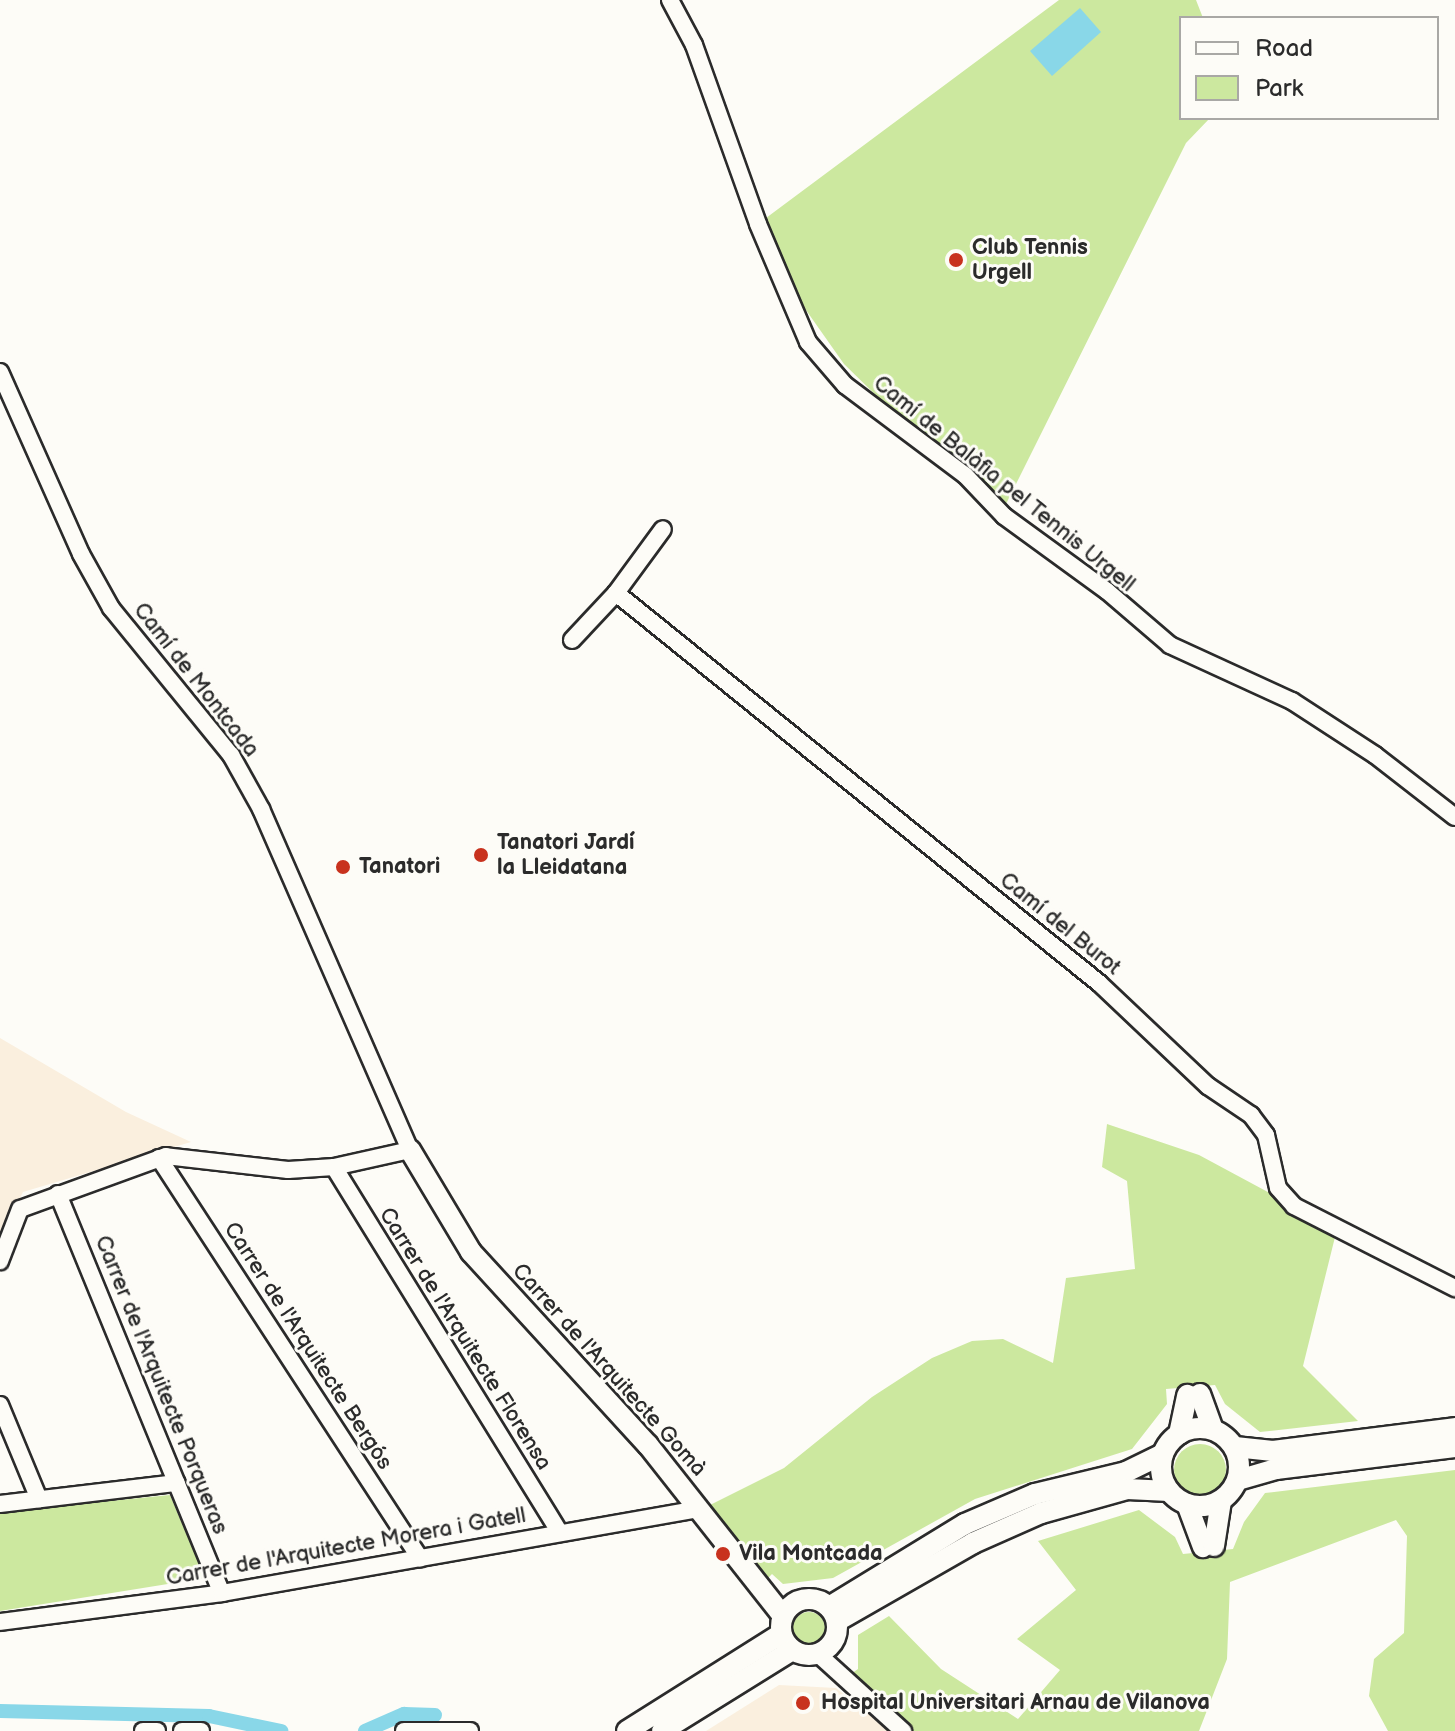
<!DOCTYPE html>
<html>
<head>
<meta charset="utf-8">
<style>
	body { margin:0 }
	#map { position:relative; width:1455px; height:1731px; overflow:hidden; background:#fdfcf7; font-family:"Balsamiq Sans",sans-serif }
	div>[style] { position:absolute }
	.built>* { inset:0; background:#faefde }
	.green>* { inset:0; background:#cce89f }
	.round { border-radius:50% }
	.water>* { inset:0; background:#89d7e8 }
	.canal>* { height:14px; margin:-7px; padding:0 7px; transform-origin:7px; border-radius:7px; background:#89d7e8 }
	.roads { filter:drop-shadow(2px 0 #2b2b2b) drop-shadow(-2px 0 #2b2b2b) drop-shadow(0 2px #2b2b2b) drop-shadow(0 -2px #2b2b2b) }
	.minor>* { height:16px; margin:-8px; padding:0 8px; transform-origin:8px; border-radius:8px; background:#fdfcf7 }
	.tertiary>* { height:20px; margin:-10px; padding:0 10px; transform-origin:10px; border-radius:10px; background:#fdfcf7 }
	.tertiary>.ring { margin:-10px; padding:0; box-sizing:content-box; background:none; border:20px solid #fdfcf7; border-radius:50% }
	.dots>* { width:22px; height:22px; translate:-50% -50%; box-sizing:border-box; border:4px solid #fdfcf7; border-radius:50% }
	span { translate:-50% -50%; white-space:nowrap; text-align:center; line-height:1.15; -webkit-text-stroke:6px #fdfcf7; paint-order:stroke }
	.poi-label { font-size:22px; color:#2b2b2b; font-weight:700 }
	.left { translate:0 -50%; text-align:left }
	.street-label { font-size:22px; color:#2b2b2b }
	.legend { position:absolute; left:1179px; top:16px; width:260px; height:104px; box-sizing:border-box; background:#fdfcf7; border:2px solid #a9a8a5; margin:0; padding:10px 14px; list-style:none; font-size:24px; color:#2b2b2b }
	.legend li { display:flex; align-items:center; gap:16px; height:40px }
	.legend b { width:40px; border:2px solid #a9a8a5 }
</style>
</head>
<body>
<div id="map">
	<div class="built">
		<div style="clip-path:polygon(0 1038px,126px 1112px,191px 1142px,23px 1192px,0 1238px)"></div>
		<div style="clip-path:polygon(779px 1685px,836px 1688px,890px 1731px,706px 1731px)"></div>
	</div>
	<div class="green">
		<div style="clip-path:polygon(1059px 0,1196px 0,1203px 18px,1181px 18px,1181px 118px,1210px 118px,1186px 143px,1006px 504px,891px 410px,844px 364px,801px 303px,766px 218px)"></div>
		<div style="clip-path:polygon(1107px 1124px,1199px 1155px,1337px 1229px,1303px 1366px,1358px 1421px,1260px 1432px,1225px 1404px,1215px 1385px,1166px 1389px,1167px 1404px,1132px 1449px,975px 1499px,833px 1578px,783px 1584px,772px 1574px,765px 1581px,706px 1507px,784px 1468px,872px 1397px,932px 1358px,972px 1341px,1003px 1339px,1053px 1363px,1066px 1278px,1135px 1269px,1127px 1181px,1102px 1167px)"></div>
		<div class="round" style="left:1174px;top:1444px;width:52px;height:52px"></div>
		<div style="clip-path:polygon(1455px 1470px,1455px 1731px,1388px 1731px,1369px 1696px,1374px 1659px,1404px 1633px,1407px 1536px,1396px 1520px,1230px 1582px,1227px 1659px,1199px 1731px,912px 1731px,848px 1676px,858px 1669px,858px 1635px,889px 1616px,941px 1669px,1018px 1719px,1060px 1670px,1017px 1639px,1076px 1590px,1038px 1541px,1139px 1510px,1175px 1537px,1183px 1554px,1233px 1549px,1244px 1522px,1265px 1493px)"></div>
		<div style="clip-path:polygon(170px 1495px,205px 1578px,0 1611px,0 1512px)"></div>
		<div class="round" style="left:793px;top:1612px;width:32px;height:32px"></div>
	</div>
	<div class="water">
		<div style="clip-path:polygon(1080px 8px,1101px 32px,1052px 76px,1030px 51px)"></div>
	</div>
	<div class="canal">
		<div style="left:0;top:1711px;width:209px;rotate:1.4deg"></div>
		<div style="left:209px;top:1716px;width:74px;rotate:11.8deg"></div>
		<div style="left:365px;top:1731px;width:43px;rotate:-23.6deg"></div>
		<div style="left:404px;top:1714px;width:31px;rotate:2deg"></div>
	</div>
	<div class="roads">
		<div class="minor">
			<div style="left:670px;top:0;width:51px;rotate:61.9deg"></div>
			<div style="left:694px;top:45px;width:190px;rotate:70.3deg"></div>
			<div style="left:758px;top:224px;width:128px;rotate:67deg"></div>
			<div style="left:808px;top:342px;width:57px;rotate:49.3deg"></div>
			<div style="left:845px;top:385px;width:150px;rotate:36.9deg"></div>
			<div style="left:965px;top:475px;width:57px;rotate:46.4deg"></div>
			<div style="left:1004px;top:516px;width:127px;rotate:36.1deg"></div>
			<div style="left:1107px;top:591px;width:83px;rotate:40.6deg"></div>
			<div style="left:1170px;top:645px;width:134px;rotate:24.7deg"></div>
			<div style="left:1292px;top:701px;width:99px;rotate:33deg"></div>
			<div style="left:1375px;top:755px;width:101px;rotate:37.8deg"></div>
			<div style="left:0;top:372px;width:199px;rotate:66deg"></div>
			<div style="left:81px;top:554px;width:62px;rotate:60.9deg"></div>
			<div style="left:111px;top:608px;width:190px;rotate:50.8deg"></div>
			<div style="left:231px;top:755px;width:62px;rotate:60.9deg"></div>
			<div style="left:261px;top:809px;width:372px;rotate:66.4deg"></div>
			<div style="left:410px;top:1150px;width:78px;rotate:167.4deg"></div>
			<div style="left:334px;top:1167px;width:46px;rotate:176.3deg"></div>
			<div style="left:288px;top:1170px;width:123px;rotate:-173.5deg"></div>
			<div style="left:166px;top:1156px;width:155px;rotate:160deg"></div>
			<div style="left:20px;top:1209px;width:56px;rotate:111deg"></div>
			<div style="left:616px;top:593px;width:621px;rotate:38.92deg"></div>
			<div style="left:1099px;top:983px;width:150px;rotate:43.4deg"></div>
			<div style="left:1208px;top:1086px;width:52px;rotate:34deg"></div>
			<div style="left:1251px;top:1115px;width:25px;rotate:53deg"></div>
			<div style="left:1266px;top:1135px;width:54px;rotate:77.2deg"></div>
			<div style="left:1278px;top:1188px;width:24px;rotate:48deg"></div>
			<div style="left:1294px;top:1206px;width:181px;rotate:27deg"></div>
			<div style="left:572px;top:640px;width:64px;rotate:-46.9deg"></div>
			<div style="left:616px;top:593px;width:79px;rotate:-53.7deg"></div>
			<div style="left:159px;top:1158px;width:478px;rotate:56.9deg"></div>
			<div style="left:334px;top:1167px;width:430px;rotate:58.3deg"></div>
			<div style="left:58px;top:1194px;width:431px;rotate:67.7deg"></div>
			<div style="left:0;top:1405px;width:102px;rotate:67.5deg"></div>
			<div style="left:0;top:1504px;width:178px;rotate:-6.8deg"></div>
			<div style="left:0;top:1622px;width:224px;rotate:-7.4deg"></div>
			<div style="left:222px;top:1593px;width:484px;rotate:-10deg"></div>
			<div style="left:818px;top:1654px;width:115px;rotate:42.2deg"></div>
			<div style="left:143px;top:1731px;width:14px"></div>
			<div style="left:182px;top:1731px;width:19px"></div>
			<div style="left:404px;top:1731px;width:66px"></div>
		</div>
		<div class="tertiary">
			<div style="left:410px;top:1150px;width:119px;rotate:59.1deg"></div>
			<div style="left:471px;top:1252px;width:262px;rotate:47.5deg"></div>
			<div style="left:648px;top:1445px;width:218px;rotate:51.7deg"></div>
			<div style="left:1200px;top:1394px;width:38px;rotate:70deg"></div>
			<div class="ring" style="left:1161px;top:1428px;width:58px;height:58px"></div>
			<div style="left:1179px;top:1434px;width:40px;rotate:-78deg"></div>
			<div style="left:1235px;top:1447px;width:38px;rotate:6deg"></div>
			<div style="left:1273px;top:1451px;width:183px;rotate:-7.2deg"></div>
			<div style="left:1238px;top:1480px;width:40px;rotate:-16deg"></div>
			<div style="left:1276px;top:1469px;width:180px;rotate:-7deg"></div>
			<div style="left:1187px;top:1504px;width:46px;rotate:69.6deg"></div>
			<div style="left:1214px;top:1546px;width:46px;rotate:-81.2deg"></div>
			<div class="ring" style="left:781px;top:1599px;width:36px;height:36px"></div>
			<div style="left:829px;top:1607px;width:159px;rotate:-31.4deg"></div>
			<div style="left:965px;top:1524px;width:76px;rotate:-23.2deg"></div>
			<div style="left:1035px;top:1494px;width:94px;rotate:-13.6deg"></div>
			<div style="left:1126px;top:1472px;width:41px;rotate:-25.9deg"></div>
			<div style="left:837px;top:1621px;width:157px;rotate:-29.8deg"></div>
			<div style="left:973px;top:1543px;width:74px;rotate:-23.8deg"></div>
			<div style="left:1041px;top:1513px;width:89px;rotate:-15.6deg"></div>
			<div style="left:1127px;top:1489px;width:42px;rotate:2.7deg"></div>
			<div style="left:627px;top:1731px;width:182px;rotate:-32.2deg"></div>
			<div style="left:662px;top:1731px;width:153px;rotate:-31.9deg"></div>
		</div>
	</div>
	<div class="dots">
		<div style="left:956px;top:260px;background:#c8321e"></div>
		<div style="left:481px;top:855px;background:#c8321e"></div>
		<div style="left:343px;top:867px;background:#c8321e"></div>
		<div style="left:723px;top:1554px;background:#c8321e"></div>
		<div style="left:803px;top:1703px;background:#c8321e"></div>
	</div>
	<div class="poi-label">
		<span class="left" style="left:972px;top:260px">Club Tennis<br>Urgell</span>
		<span class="left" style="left:497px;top:855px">Tanatori Jardí<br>la Lleidatana</span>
		<span class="left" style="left:359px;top:867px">Tanatori</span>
		<span class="left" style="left:739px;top:1554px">Vila Montcada</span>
		<span class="left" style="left:821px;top:1703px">Hospital Universitari Arnau de Vilanova</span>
	</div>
	<div class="street-label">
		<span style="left:1004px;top:484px;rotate:39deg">Camí de Balàfia pel Tennis Urgell</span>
		<span style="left:196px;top:680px;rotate:52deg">Camí de Montcada</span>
		<span style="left:1060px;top:924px;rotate:39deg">Camí del Burot</span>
		<span style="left:465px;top:1339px;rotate:58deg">Carrer de l'Arquitecte Florensa</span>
		<span style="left:308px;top:1346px;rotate:57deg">Carrer de l'Arquitecte Bergós</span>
		<span style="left:609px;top:1370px;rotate:48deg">Carrer de l'Arquitecte Gomà</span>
		<span style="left:161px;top:1385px;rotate:68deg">Carrer de l'Arquitecte Porqueras</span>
		<span style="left:346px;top:1547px;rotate:-10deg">Carrer de l'Arquitecte Morera i Gatell</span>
	</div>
	<ul class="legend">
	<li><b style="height:10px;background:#fdfcf7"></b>Road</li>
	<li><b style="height:22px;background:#cce89f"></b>Park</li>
	</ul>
</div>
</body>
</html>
